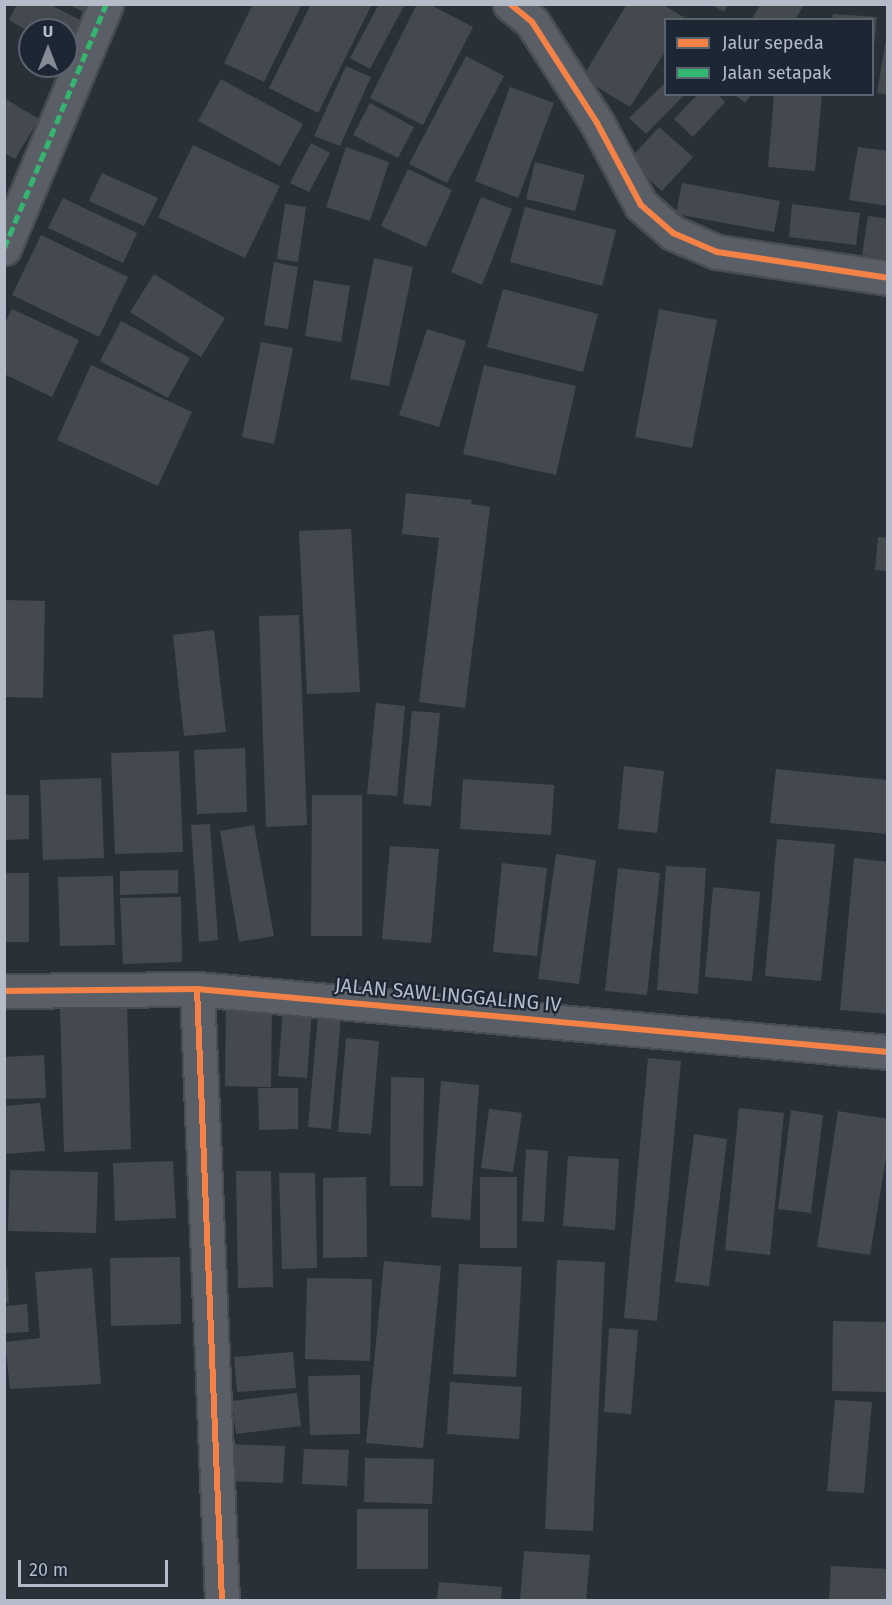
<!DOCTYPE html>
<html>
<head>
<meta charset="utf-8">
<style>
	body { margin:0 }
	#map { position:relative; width:892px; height:1605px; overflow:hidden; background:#2a3038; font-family:"Fira Sans",sans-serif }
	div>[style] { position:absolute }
	.building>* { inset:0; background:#444950 }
	.roads { filter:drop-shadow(2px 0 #484c53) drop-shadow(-2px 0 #484c53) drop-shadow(0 2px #484c53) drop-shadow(0 -2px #484c53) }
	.minor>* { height:33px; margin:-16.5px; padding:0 16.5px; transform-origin:16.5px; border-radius:16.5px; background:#5a5e66 }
	.quiet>* { height:4.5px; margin-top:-2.25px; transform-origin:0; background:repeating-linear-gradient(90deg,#33b770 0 9px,transparent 0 13.5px) }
	.cycleway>* { height:6px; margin:-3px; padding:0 3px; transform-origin:3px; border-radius:3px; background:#f48246 }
	span { translate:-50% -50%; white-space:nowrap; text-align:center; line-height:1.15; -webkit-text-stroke:4.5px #1d2633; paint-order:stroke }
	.street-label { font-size:20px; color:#b4bcc9 }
	.frame { position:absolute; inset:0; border:6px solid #b4bcc9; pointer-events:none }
	.legend { position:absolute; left:664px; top:18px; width:210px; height:78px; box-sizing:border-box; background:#1d2633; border:2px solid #59626f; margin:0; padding:8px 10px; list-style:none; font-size:18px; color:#b4bcc9 }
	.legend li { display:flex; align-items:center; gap:12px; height:30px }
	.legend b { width:30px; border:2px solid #59626f }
	.north { position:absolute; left:18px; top:18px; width:60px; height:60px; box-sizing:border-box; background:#1d2633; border:2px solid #59626f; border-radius:50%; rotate:0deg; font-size:16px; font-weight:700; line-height:24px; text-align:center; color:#b4bcc9 }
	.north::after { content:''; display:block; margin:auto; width:21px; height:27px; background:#848b96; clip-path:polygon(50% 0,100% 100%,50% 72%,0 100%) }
	.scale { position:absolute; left:18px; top:1560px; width:150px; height:27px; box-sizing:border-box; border:3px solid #b4bcc9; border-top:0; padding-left:8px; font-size:18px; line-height:21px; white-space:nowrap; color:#b4bcc9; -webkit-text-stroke:4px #1d2633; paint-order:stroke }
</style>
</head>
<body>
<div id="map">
	<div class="building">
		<div style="clip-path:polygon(17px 4px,49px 4px,82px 21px,66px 52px,66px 30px,30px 32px,9px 20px)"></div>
		<div style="clip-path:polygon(67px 4px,93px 4px,88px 14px)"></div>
		<div style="clip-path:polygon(253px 4px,302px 4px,264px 82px,224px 63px)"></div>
		<div style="clip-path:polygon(311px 4px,372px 4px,318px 113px,269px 88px)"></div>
		<div style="clip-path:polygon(379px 4px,405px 4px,370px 69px,350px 58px)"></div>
		<div style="clip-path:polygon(417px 4px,429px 4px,473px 27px,423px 125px,370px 98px)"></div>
		<div style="clip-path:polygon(627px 4px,662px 4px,685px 18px,666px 20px,666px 50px,630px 107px,582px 78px)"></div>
		<div style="clip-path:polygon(711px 4px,728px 4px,724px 12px)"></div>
		<div style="clip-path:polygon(761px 4px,804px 4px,795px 20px,751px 20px)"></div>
		<div style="clip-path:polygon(833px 14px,877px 17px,874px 48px,872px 20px,832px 20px)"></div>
		<div style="clip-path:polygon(888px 27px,888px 95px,877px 93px)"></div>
		<div style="clip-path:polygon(466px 56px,504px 76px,447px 183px,409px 164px)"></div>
		<div style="clip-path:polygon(346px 66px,371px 77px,340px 146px,314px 136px)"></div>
		<div style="clip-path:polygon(221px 79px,303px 124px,280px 166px,198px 121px)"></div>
		<div style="clip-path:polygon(666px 82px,666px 94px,685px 94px,646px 134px,629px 118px)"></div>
		<div style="clip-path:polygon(510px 87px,554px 103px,518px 198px,475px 181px)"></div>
		<div style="clip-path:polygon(698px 94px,717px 94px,725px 102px,693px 137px,674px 119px)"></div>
		<div style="clip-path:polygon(734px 94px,752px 94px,745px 103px)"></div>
		<div style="clip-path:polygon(774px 94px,822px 94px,815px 171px,768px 167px)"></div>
		<div style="clip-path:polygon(4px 98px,39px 119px,15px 159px,4px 153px)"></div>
		<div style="clip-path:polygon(370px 103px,414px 127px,398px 158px,353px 135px)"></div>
		<div style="clip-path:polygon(659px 127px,693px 157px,662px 191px,628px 161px)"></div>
		<div style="clip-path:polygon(311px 143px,330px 153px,309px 192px,290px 183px)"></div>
		<div style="clip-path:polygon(193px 145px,280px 186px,245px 258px,158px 217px)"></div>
		<div style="clip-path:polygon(346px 147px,389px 162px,370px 221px,326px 207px)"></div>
		<div style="clip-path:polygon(858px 147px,888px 151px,888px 206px,849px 200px)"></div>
		<div style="clip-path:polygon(535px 162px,585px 175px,575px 211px,526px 199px)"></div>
		<div style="clip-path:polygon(408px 169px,452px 190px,426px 247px,381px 226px)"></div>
		<div style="clip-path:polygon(102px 173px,158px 198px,144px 226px,89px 201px)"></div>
		<div style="clip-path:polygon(682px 183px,780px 201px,774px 232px,676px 214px)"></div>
		<div style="clip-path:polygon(481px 197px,512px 209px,482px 285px,451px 272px)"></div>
		<div style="clip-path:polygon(63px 198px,137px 233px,123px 263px,48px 228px)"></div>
		<div style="clip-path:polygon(285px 204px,306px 207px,298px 262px,277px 259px)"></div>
		<div style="clip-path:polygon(792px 204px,860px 213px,856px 245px,789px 237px)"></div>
		<div style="clip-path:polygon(525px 207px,616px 230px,602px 286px,510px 262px)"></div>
		<div style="clip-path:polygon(868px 216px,888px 219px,888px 259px,862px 255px)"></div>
		<div style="clip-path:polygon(41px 235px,128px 277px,99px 337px,12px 295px)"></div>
		<div style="clip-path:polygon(374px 258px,413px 267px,389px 386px,350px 379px)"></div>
		<div style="clip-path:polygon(274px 262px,298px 267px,288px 329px,264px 325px)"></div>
		<div style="clip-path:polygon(154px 274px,225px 318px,201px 357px,130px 312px)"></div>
		<div style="clip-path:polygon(314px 280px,350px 286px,341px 342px,305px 336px)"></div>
		<div style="clip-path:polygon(503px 289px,598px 314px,583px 372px,487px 347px)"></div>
		<div style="clip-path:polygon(12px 309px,79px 340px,52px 397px,4px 374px,4px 325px)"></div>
		<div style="clip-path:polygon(659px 309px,717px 320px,692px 448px,635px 437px)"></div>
		<div style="clip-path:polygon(121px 321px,190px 358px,168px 398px,100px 361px)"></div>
		<div style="clip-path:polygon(427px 329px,466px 341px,439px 427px,399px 415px)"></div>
		<div style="clip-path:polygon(261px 342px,293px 348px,274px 444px,242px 437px)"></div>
		<div style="clip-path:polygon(91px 365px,192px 412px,158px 486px,57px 440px)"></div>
		<div style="clip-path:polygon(484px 365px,576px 386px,556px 475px,463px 454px)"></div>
		<div style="clip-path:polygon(406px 493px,472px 500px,471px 504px,490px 507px,465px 708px,419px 702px,439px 538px,402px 534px)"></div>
		<div style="clip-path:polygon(351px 529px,360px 692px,307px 694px,299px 531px)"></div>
		<div style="clip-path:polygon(878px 537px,888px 538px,888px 571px,875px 570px)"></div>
		<div style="clip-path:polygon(4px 600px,45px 601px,43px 698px,4px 697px)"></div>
		<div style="clip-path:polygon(299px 615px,307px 825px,266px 827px,259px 616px)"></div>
		<div style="clip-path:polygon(214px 630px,226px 732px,184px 736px,173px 635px)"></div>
		<div style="clip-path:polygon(376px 703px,405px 706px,397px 796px,367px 794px)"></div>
		<div style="clip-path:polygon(412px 711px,440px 713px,431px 806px,403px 804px)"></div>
		<div style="clip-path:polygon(245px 748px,247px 812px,197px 814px,194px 750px)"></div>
		<div style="clip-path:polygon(179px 751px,183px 852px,115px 854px,111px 753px)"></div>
		<div style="clip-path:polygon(624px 766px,664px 771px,657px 833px,618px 829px)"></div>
		<div style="clip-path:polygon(776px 769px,888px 780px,888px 834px,770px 823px)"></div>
		<div style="clip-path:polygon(101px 778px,104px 858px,43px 860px,40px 780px)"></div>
		<div style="clip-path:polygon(463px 779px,554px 785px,551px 835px,460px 829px)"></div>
		<div style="clip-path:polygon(4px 795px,29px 795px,29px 839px,4px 840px)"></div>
		<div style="clip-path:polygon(312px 795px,362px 795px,362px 936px,311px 936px)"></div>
		<div style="clip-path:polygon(210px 824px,218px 940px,199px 942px,191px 825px)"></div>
		<div style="clip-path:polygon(254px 825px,274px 936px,239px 942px,220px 831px)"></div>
		<div style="clip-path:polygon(777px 839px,835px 844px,821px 981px,765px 976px)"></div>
		<div style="clip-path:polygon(390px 846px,439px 849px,431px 943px,382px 939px)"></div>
		<div style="clip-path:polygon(556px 854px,596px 860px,579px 984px,538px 979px)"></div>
		<div style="clip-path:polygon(854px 858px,888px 862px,887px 1014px,840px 1010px)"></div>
		<div style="clip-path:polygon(502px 863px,547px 868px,537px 956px,493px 952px)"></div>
		<div style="clip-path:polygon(666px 866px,706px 868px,698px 994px,657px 990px)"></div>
		<div style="clip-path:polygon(618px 868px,660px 873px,647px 995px,605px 991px)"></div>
		<div style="clip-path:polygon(178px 870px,178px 893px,120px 895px,120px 871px)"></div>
		<div style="clip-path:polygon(4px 873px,29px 873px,29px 942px,4px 942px)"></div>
		<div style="clip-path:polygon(113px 876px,115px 945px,60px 946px,58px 877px)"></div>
		<div style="clip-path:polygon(713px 887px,760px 892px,752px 981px,705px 977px)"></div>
		<div style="clip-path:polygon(181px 897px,182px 962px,123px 964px,120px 898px)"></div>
		<div style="clip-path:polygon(226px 1005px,272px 1006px,271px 1087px,225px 1086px)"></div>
		<div style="clip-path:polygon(127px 1007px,131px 1149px,64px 1152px,60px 1009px)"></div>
		<div style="clip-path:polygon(283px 1008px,312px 1010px,307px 1078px,278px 1076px)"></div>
		<div style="clip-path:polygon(318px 1016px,341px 1018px,331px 1129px,308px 1127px)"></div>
		<div style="clip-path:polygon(346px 1038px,379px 1041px,371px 1134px,338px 1132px)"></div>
		<div style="clip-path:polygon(44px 1055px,46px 1098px,4px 1099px,4px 1057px)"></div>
		<div style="clip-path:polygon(648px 1058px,681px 1061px,657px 1321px,624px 1318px)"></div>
		<div style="clip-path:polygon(391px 1077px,424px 1078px,423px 1186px,390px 1186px)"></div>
		<div style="clip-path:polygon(441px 1081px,479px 1085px,470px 1220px,431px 1217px)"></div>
		<div style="clip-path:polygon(258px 1088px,298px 1088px,298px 1129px,259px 1130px)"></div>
		<div style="clip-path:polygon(40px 1103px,45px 1151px,4px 1154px,4px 1106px)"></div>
		<div style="clip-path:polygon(739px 1108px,784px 1113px,770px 1255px,725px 1250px)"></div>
		<div style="clip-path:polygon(489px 1109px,522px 1113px,513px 1172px,481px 1168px)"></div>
		<div style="clip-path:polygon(791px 1110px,823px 1115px,811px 1213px,778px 1209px)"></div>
		<div style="clip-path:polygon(838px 1111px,888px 1119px,888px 1146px,870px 1255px,817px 1247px)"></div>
		<div style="clip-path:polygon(694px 1134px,727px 1139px,709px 1286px,675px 1282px)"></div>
		<div style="clip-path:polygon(526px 1149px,548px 1151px,544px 1222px,522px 1221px)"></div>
		<div style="clip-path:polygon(568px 1156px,619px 1159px,615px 1230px,563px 1226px)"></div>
		<div style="clip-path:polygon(173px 1161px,176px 1218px,115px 1221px,113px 1163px)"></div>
		<div style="clip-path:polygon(10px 1170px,98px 1172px,96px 1233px,8px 1231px)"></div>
		<div style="clip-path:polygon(236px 1171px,271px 1171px,273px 1287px,238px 1288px)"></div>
		<div style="clip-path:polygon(279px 1173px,315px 1173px,317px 1268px,282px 1269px)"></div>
		<div style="clip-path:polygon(366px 1177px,367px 1257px,323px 1258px,323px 1178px)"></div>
		<div style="clip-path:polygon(480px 1177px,517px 1177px,517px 1248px,480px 1248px)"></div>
		<div style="clip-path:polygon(180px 1257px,181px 1324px,111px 1326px,110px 1258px)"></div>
		<div style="clip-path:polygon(557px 1260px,605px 1262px,593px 1531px,545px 1529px)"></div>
		<div style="clip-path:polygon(384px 1261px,441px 1266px,423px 1448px,366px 1443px)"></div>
		<div style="clip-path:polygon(459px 1264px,522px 1267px,516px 1377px,453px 1374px)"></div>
		<div style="clip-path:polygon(4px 1268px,7px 1268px,9px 1303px,4px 1303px)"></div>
		<div style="clip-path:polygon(92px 1268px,101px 1384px,10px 1389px,5px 1342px,40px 1338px,35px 1272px)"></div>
		<div style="clip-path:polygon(307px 1278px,372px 1279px,370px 1361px,305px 1359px)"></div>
		<div style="clip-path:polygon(27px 1304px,29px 1332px,4px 1333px,4px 1306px)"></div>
		<div style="clip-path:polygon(833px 1321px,888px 1322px,888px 1392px,832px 1391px)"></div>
		<div style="clip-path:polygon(609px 1328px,638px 1330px,631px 1414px,604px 1412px)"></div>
		<div style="clip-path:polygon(293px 1352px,296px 1388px,237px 1392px,234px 1357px)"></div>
		<div style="clip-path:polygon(360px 1375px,360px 1434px,310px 1435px,308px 1376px)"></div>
		<div style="clip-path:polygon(450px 1382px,522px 1387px,519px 1439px,447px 1434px)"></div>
		<div style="clip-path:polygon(297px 1393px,301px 1426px,236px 1434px,232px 1401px)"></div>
		<div style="clip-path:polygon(835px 1400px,872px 1402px,864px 1493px,827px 1491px)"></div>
		<div style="clip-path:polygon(224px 1444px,285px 1446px,283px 1483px,222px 1481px)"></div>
		<div style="clip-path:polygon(304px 1449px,349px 1450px,347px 1486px,302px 1484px)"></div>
		<div style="clip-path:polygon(365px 1458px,434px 1459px,432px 1504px,364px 1502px)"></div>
		<div style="clip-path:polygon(357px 1509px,428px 1509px,428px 1569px,357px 1569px)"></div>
		<div style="clip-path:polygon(524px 1551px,590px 1555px,586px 1600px,520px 1600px)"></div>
		<div style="clip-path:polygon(831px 1566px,888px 1569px,888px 1600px,829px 1600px)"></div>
		<div style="clip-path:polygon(439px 1582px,502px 1587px,501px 1600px,437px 1600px)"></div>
	</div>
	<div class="roads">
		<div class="minor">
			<div style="left:510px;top:4px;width:28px;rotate:39deg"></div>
			<div style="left:532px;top:22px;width:120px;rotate:57.2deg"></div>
			<div style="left:597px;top:123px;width:93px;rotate:61.8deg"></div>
			<div style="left:641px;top:205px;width:43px;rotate:41.2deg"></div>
			<div style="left:673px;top:233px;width:48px;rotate:23.4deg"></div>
			<div style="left:717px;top:252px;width:173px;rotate:8.6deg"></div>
			<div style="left:4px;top:248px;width:264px;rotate:-67.3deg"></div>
			<div style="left:197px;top:989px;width:612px;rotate:87.66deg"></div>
			<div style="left:4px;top:991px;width:193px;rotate:-0.6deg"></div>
			<div style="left:197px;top:989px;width:694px;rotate:5.21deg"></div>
		</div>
	</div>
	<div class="quiet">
		<div style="left:4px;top:248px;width:264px;rotate:-67.3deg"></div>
	</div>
	<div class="cycleway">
		<div style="left:510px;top:4px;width:28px;rotate:39deg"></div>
		<div style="left:532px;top:22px;width:120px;rotate:57.2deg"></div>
		<div style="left:597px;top:123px;width:93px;rotate:61.8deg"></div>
		<div style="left:641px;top:205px;width:43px;rotate:41.2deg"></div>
		<div style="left:673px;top:233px;width:48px;rotate:23.4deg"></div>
		<div style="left:717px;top:252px;width:173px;rotate:8.6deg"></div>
		<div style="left:197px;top:989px;width:612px;rotate:87.66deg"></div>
		<div style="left:4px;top:991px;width:193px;rotate:-0.6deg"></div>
		<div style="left:197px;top:989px;width:694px;rotate:5.21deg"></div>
	</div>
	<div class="street-label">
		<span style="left:448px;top:995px;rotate:5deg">JALAN SAWLINGGALING IV</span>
	</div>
	<div class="frame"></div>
	<ul class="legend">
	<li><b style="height:8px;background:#f48246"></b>Jalur sepeda</li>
	<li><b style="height:8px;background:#33b770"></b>Jalan setapak</li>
	</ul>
	<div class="north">U</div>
	<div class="scale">20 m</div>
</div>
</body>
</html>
